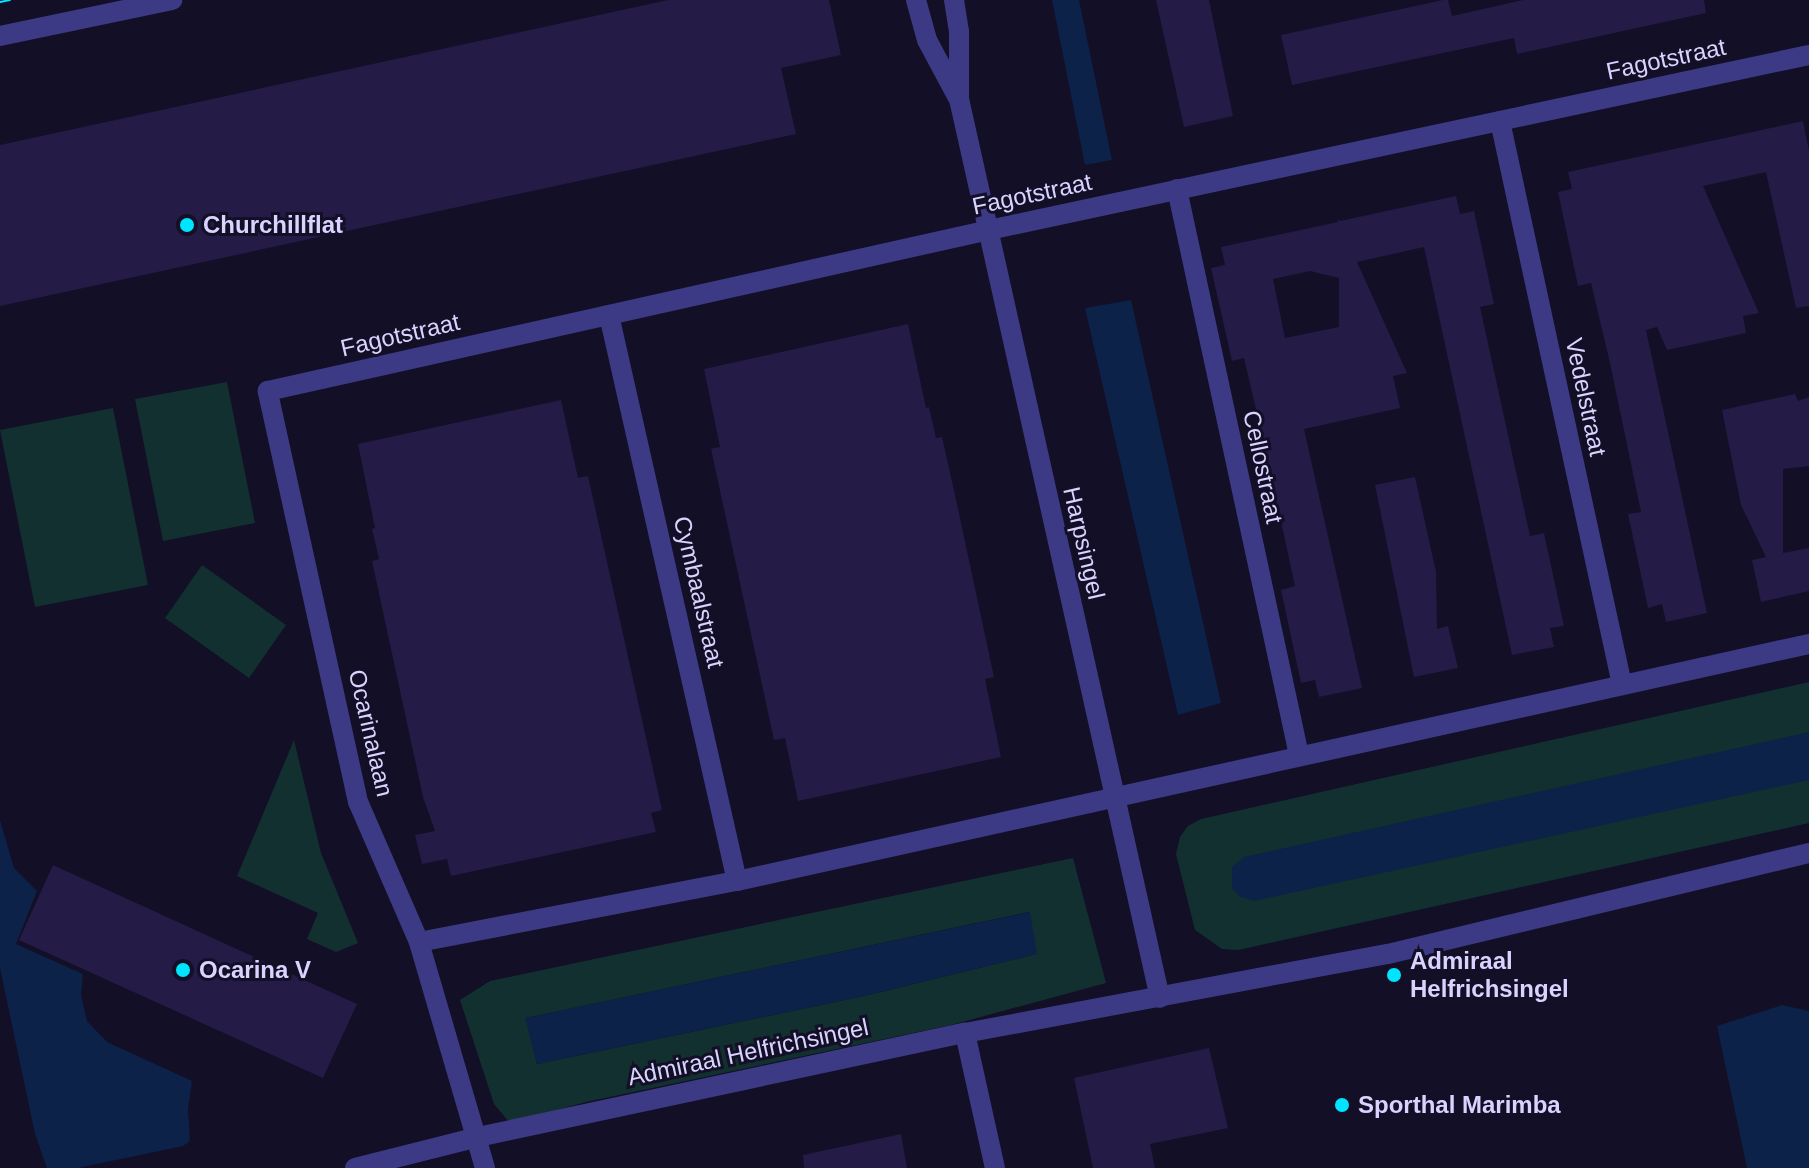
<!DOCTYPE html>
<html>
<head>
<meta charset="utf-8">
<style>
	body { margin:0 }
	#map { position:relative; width:1809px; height:1168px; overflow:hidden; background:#130f26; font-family:Helvetica,sans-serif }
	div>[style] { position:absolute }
	.green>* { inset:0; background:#12302f }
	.water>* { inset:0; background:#0c2248 }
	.building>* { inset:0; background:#241b47 }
	.street>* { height:20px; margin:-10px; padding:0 10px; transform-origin:10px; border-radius:10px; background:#3d3a85 }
	.tram>* { height:2px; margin:-1px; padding:0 1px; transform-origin:1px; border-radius:1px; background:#00e5ff }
	.dots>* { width:22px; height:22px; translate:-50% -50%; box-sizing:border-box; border:4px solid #130f26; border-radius:50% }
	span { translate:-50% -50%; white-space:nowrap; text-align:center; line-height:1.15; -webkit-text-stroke:6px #130f26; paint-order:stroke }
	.street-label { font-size:24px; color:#d9d4ff }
	.poi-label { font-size:24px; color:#d9d4ff; font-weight:700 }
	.left { translate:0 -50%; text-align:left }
</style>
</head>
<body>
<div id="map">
	<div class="green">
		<div style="clip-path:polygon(227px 382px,255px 523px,163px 541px,135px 399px)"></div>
		<div style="clip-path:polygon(113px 408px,148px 585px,35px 607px,0 430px)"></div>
		<div style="clip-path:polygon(202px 565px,286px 625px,249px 678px,165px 618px)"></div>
		<div style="clip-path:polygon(1809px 682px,1809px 823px,1238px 950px,1222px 949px,1195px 930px,1176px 854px,1180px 837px,1188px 826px,1201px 819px)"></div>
		<div style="clip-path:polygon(294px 740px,321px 853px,358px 943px,336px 952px,307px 939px,318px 913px,237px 876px)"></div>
		<div style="clip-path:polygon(evenodd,1073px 858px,1106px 983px,951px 1025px,586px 1102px,510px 1123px,494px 1104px,460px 1000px,490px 981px,1073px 858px,1029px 912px,1036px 954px,864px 996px,537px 1064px,526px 1018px,1029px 912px)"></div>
	</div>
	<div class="water">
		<div style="clip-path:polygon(1052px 0,1079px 0,1112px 160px,1085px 165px)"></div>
		<div style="clip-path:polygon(1131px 300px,1221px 703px,1178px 715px,1085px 308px)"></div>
		<div style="clip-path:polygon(1809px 732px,1809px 780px,1254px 901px,1241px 897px,1232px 889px,1232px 867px,1244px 857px)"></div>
		<div style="clip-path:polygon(0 820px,14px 868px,37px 891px,16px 944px,83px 974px,81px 995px,87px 1021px,107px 1042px,192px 1081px,188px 1109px,190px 1141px,183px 1146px,78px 1168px,47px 1168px,35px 1134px,0 968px)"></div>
		<div style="clip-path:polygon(1030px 912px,1037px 954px,864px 996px,537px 1064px,525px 1018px)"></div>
		<div style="clip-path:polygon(1782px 1005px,1809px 1011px,1809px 1168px,1747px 1168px,1717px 1026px)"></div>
	</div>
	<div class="building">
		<div style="clip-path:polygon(668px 0,829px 0,841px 55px,781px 68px,796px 134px,0 306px,0 145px)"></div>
		<div style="clip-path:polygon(1156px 0,1209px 0,1233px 116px,1184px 127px)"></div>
		<div style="clip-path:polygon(1443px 0,1448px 0,1452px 16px,1523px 0,1704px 0,1706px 13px,1517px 54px,1514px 38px,1292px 85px,1281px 35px)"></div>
		<div style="clip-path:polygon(1803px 121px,1809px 151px,1809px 306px,1796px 308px,1766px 172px,1703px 186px,1759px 313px,1743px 316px,1746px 333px,1667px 350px,1657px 327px,1646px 330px,1707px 613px,1666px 622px,1662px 604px,1648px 608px,1628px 514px,1641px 512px,1610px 363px,1591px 283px,1578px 286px,1558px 192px,1572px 189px,1568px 172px)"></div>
		<div style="clip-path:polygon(evenodd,1456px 196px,1460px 214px,1474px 211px,1494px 304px,1480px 307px,1505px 421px,1530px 536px,1544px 533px,1564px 626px,1550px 628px,1554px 647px,1512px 655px,1424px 247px,1357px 262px,1407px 373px,1393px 376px,1400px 408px,1304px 429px,1362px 688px,1319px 697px,1315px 680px,1301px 683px,1281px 590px,1295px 586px,1263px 439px,1244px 358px,1232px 361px,1211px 268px,1225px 265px,1221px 247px,1338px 222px,1338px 219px,1340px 221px,1456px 196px,1310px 271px,1339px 278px,1339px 327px,1285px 338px,1273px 279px,1310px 271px)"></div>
		<div style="clip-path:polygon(908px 324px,926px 408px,929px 407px,936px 438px,942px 437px,957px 504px,994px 677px,985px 679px,1001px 757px,798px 801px,785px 738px,774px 740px,711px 449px,720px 447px,704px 369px)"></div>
		<div style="clip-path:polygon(1795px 394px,1798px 401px,1809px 397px,1809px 466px,1783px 469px,1783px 553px,1809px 548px,1809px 591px,1761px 602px,1752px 560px,1766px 557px,1741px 505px,1722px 410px)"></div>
		<div style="clip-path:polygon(561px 400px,578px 478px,588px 476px,662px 810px,651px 813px,656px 832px,451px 876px,447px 859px,422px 864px,415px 835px,435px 831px,423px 797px,372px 561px,379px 559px,372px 529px,375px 528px,358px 444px)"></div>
		<div style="clip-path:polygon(1415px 477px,1436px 572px,1437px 629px,1448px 626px,1458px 668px,1414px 677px,1375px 485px)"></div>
		<div style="clip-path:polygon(53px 865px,357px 1004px,323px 1078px,19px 940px)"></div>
		<div style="clip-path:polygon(1209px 1048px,1228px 1128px,1150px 1144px,1155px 1168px,1093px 1168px,1074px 1078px)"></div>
		<div style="clip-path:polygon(901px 1134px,907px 1168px,804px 1168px,803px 1155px)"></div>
	</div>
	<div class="street">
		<div style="left:916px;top:0;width:41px;rotate:74.6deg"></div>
		<div style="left:927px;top:40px;width:64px;rotate:61.8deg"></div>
		<div style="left:954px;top:0;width:31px;rotate:81deg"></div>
		<div style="left:959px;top:31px;width:68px;rotate:90deg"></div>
		<div style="left:959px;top:99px;width:921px;rotate:77.4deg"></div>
		<div style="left:0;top:36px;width:176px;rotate:-11.8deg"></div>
		<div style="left:1500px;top:121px;width:577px;rotate:77.79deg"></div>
		<div style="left:1177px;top:189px;width:579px;rotate:77.84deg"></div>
		<div style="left:609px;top:315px;width:580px;rotate:77.26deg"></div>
		<div style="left:419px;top:942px;width:324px;rotate:-10.9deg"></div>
		<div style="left:737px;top:881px;width:1098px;rotate:-12.47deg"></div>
		<div style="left:965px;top:1033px;width:138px;rotate:77.5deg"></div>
		<div style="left:355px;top:1168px;width:127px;rotate:-14.1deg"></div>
		<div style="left:478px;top:1137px;width:498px;rotate:-12.1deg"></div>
		<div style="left:965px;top:1033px;width:430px;rotate:-10.6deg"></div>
		<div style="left:1388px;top:954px;width:433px;rotate:-13.5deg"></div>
		<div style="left:485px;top:1168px;width:235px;rotate:-106.3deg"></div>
		<div style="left:419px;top:942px;width:153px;rotate:-113.5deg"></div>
		<div style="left:358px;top:802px;width:421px;rotate:-102.4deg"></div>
		<div style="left:268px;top:391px;width:739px;rotate:-12.59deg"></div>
		<div style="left:989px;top:230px;width:838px;rotate:-12.05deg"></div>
	</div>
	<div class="tram">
		<div style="left:0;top:2px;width:10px;rotate:-11deg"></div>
	</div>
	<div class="dots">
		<div style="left:187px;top:225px;background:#00e5ff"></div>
		<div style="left:183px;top:970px;background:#00e5ff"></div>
		<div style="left:1394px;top:975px;background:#00e5ff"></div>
		<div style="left:1342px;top:1105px;background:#00e5ff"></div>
	</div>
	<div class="street-label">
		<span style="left:1666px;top:59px;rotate:-12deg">Fagotstraat</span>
		<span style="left:1032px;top:194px;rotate:-12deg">Fagotstraat</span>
		<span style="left:400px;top:335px;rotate:-13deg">Fagotstraat</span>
		<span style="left:1586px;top:397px;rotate:78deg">Vedelstraat</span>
		<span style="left:1263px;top:467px;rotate:78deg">Cellostraat</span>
		<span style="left:1084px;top:543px;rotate:77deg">Harpsingel</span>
		<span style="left:699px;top:592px;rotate:77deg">Cymbaalstraat</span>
		<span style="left:371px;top:733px;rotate:77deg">Ocarinalaan</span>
		<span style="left:748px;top:1052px;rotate:-12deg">Admiraal Helfrichsingel</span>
	</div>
	<div class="poi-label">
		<span class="left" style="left:203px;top:225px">Churchillflat</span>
		<span class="left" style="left:1410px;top:975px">Admiraal<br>Helfrichsingel</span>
		<span class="left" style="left:199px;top:970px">Ocarina V</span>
		<span class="left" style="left:1358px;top:1105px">Sporthal Marimba</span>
	</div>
</div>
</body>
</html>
